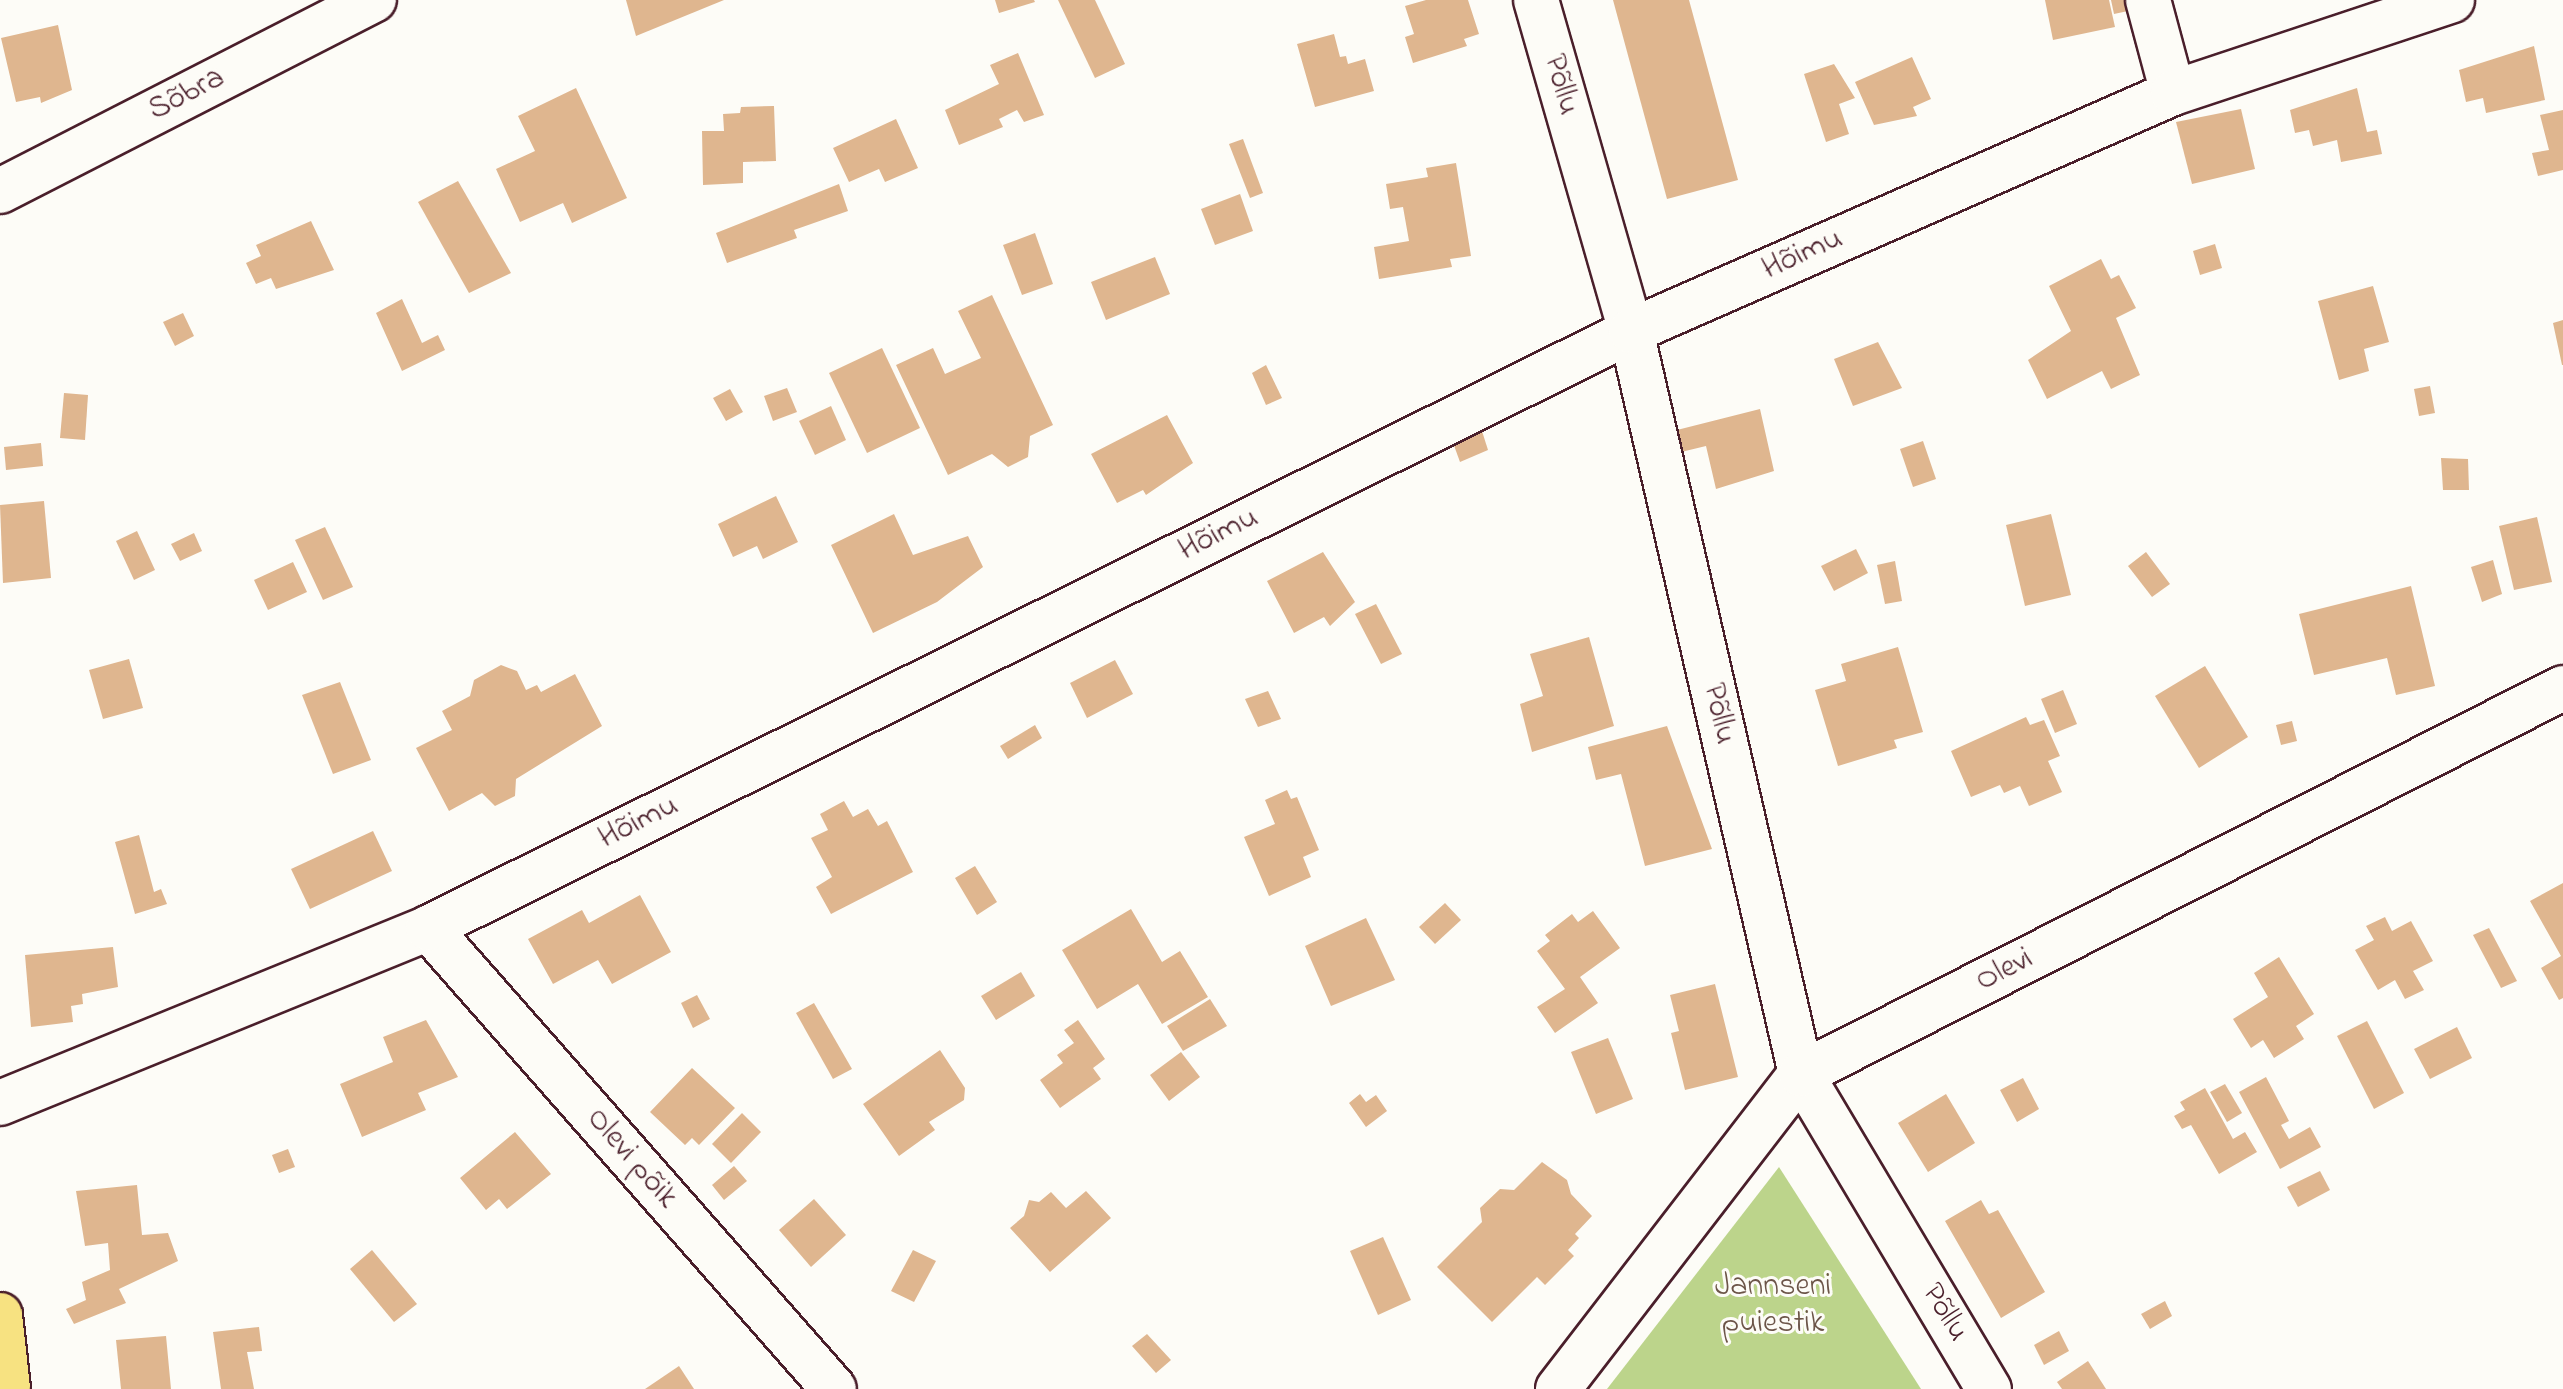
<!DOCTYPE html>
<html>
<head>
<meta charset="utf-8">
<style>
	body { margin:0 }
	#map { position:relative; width:2563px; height:1389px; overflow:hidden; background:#fdfcf7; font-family:"Indie Flower",sans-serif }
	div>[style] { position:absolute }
	.green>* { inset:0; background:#bcd48b }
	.building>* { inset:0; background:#dfb68f }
	.roads { filter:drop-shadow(2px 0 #4a1f2b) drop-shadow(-2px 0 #4a1f2b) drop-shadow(0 2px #4a1f2b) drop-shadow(0 -2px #4a1f2b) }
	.minor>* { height:44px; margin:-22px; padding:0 22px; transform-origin:22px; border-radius:22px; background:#fdfcf7 }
	.trunk>* { height:44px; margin:-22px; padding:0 22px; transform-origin:22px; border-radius:22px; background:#f7e281 }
	span { translate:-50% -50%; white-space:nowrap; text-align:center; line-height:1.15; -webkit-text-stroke:6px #fdfcf7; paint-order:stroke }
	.street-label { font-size:32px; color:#4a1f2b }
	.park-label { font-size:32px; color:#6c5548 }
</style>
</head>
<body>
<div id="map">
	<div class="green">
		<div style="clip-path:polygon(1779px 1167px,1921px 1389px,1607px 1389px)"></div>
	</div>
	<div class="building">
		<div style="clip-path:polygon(626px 0,724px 0,636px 36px)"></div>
		<div style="clip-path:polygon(995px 0,1034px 0,1035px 2px,999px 13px)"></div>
		<div style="clip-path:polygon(1058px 0,1095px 0,1125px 64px,1095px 78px)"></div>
		<div style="clip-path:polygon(1426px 0,1468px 0,1479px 34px,1464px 39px,1467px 46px,1413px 63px,1405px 37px,1414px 34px,1405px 6px)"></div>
		<div style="clip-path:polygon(1613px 0,1689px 0,1738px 180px,1667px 199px)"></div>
		<div style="clip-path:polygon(2045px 0,2109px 0,2115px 27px,2053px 40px)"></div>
		<div style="clip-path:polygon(2111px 0,2126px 0,2128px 11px,2114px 14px)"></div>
		<div style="clip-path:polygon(58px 25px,72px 90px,41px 103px,40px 97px,16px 102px,1px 38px)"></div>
		<div style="clip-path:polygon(1334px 34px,1340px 57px,1346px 56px,1348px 64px,1365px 59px,1374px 91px,1315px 107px,1297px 44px)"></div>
		<div style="clip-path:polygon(2534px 46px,2545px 100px,2486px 113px,2483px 98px,2466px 102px,2459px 70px)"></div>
		<div style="clip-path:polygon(1018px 53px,1044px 115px,1024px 122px,1017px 110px,999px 119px,1003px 127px,959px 145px,945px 110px,999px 84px,990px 65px)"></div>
		<div style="clip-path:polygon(1912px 57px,1931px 99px,1913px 107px,1917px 116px,1874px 125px,1855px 82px)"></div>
		<div style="clip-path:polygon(1834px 64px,1855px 98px,1839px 104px,1849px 134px,1826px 142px,1804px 74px)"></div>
		<div style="clip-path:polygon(576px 88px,627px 198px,572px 223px,563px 203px,520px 222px,496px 169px,535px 151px,518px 116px)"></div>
		<div style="clip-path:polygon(2357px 88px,2367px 132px,2377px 130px,2382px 154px,2341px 162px,2337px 140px,2313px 146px,2309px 130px,2295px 133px,2290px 110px)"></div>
		<div style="clip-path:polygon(774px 106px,776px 161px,743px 162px,743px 183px,703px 185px,702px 131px,724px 131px,723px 114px,740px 113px,741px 107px)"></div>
		<div style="clip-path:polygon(2241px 109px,2255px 169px,2192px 184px,2176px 122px)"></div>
		<div style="clip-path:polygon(2563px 110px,2563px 170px,2538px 176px,2532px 153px,2549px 150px,2540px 115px)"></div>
		<div style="clip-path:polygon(896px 119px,918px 168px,885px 182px,879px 169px,849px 182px,833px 148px)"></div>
		<div style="clip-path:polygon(1243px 139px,1263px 193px,1250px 198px,1229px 144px)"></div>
		<div style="clip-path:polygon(1456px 163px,1471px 256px,1450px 259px,1452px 267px,1379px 279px,1374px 247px,1409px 241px,1403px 207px,1390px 209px,1386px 184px,1428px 177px,1426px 168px)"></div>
		<div style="clip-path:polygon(458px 181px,511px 273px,469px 293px,418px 202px)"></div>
		<div style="clip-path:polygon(839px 184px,848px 211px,794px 230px,797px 238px,727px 263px,716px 233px)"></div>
		<div style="clip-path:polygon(1240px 194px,1253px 231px,1215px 245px,1201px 209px)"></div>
		<div style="clip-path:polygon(311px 221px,334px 270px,276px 289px,271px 278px,256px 284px,246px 263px,261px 256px,256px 245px)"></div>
		<div style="clip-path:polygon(1035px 233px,1053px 284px,1022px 295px,1003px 245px)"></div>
		<div style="clip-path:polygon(2215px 244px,2222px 268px,2200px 275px,2193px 251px)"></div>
		<div style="clip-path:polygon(1155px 257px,1170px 294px,1106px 320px,1091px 282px)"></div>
		<div style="clip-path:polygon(2101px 259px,2111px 279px,2119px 275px,2136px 308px,2116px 318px,2140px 375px,2111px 389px,2102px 371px,2047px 399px,2028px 360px,2071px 331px,2049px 286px)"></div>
		<div style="clip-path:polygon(2373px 286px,2389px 342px,2364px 349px,2369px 371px,2339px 380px,2318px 301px)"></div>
		<div style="clip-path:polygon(992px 295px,1053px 425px,1030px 436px,1028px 457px,1008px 467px,992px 454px,948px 475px,896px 365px,933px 348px,945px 374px,981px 358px,958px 311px)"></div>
		<div style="clip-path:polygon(402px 299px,422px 343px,438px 335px,445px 350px,402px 371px,376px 313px)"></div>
		<div style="clip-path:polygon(183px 313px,194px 336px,175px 346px,163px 322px)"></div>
		<div style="clip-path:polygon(2563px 320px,2563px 365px,2562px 365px,2553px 323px)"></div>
		<div style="clip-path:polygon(1878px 342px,1902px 388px,1853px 406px,1834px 359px)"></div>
		<div style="clip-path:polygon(882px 348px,920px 428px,867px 453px,829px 373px)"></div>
		<div style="clip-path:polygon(1266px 365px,1282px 398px,1266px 405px,1252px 373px)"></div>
		<div style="clip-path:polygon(2430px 386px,2435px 413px,2419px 416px,2414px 389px)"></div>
		<div style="clip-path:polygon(787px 388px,797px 412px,773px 421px,764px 396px)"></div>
		<div style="clip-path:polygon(730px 389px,743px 412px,726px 421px,713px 398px)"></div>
		<div style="clip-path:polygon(64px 393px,88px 395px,85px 440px,60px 438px)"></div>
		<div style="clip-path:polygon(831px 406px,846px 440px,815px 455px,799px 421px)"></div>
		<div style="clip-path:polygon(1760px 409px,1774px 471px,1716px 489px,1706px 446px,1677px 453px,1673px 431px)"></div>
		<div style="clip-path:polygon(1167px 415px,1193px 463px,1146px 495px,1143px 490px,1117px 503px,1091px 454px)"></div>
		<div style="clip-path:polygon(1481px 428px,1488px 450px,1460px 462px,1452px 440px)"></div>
		<div style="clip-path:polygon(1923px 441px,1936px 479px,1913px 487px,1900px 449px)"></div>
		<div style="clip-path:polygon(41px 443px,43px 466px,6px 470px,4px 447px)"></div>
		<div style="clip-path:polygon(2441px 458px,2468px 459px,2469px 490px,2443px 490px)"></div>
		<div style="clip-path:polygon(776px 496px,798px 542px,763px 559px,757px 546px,733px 557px,718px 524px)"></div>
		<div style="clip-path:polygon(44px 501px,51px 578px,3px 583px,0 505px)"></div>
		<div style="clip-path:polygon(894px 514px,913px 555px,968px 536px,983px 567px,937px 602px,873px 633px,831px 545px)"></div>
		<div style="clip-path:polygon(2051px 514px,2071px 595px,2025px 606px,2006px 525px)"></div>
		<div style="clip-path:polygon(2537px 517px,2552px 582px,2514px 590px,2499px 526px)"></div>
		<div style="clip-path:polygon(325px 527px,353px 587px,323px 600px,295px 540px)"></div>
		<div style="clip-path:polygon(137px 531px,155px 570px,134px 580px,116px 541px)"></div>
		<div style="clip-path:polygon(194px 533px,202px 551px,180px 561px,171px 544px)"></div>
		<div style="clip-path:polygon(1856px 549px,1868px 573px,1834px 591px,1821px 566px)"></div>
		<div style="clip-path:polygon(1323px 552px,1355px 602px,1330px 626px,1324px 617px,1294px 633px,1267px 581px)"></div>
		<div style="clip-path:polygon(2146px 552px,2170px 584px,2152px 597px,2128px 566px)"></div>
		<div style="clip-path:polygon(2493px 560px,2502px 594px,2482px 602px,2471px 567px)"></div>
		<div style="clip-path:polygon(1895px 561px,1902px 601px,1885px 604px,1877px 565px)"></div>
		<div style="clip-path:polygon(293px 562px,307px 592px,268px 610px,254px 580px)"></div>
		<div style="clip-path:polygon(2411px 586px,2435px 686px,2396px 695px,2387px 658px,2314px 675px,2299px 614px)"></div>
		<div style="clip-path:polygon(1376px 604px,1402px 654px,1381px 664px,1355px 614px)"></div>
		<div style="clip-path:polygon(1589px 637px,1614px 726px,1532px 752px,1520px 704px,1543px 696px,1530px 654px)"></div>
		<div style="clip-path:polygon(1898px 647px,1923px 732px,1894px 740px,1897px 748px,1838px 766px,1815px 690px,1846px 681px,1841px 664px)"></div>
		<div style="clip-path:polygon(129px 659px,143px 708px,103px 719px,89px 670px)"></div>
		<div style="clip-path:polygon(1115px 660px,1133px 694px,1087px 718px,1070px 683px)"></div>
		<div style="clip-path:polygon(501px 665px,517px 671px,526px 690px,537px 685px,541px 692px,575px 674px,602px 726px,516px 779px,515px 796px,495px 806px,482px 793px,449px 811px,416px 748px,452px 730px,442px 711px,470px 696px,474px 680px)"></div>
		<div style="clip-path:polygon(2205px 666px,2248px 737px,2199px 768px,2155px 696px)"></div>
		<div style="clip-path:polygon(340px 682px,371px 760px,333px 774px,302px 695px)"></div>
		<div style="clip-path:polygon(2063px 690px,2077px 724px,2055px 733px,2041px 699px)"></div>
		<div style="clip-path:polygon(1268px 691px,1281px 719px,1258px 727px,1245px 699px)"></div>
		<div style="clip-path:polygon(2026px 717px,2030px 725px,2044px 720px,2060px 756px,2048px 761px,2062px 792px,2029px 806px,2020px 786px,2004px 793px,2000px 785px,1971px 797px,1951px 751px)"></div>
		<div style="clip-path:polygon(2292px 721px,2297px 741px,2281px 745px,2276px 725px)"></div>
		<div style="clip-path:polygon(1035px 725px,1042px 738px,1008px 759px,1000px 746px)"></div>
		<div style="clip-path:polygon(1667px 726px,1712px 849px,1645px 866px,1621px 774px,1596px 780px,1588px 747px)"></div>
		<div style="clip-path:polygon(1287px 790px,1291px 799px,1297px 797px,1319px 850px,1303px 857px,1311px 877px,1269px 896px,1244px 837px,1275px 824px,1265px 800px)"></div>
		<div style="clip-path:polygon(844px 801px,853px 817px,868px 809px,878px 826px,887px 821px,913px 872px,831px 914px,816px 887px,832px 877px,811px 838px,828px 830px,820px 814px)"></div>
		<div style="clip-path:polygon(373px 831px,392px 871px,310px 909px,291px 869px)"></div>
		<div style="clip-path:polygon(139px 835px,154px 892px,161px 889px,167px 904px,135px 914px,115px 842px)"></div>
		<div style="clip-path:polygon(975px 866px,997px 902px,977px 915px,955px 878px)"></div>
		<div style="clip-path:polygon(2563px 883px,2563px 998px,2559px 1000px,2541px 968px,2561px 956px,2530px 901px)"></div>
		<div style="clip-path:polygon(640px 895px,671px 952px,612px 984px,598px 960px,553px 984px,528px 939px,582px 910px,589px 923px)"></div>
		<div style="clip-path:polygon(1445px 903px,1461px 920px,1435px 944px,1419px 927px)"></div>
		<div style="clip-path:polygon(1131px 909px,1162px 962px,1180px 951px,1208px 997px,1162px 1024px,1138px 984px,1097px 1009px,1062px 950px)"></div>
		<div style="clip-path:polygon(1593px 911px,1620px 948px,1580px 977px,1598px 1003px,1555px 1033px,1537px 1007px,1565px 989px,1537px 951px,1550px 941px,1545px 935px,1572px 914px,1578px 922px)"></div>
		<div style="clip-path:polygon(2385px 917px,2392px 931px,2411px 921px,2433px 961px,2413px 971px,2424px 990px,2405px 999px,2395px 980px,2378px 990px,2355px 950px,2374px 940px,2366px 926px)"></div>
		<div style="clip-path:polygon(1366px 918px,1395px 980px,1331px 1006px,1305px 946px)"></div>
		<div style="clip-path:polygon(2489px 928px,2517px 981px,2501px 988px,2473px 935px)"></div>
		<div style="clip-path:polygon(113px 947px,118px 987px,82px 994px,83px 1004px,71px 1006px,73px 1022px,31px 1027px,25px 955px)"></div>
		<div style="clip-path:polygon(2279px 957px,2314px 1014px,2296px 1026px,2304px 1039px,2274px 1058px,2263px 1040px,2251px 1048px,2233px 1019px,2268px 997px,2254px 973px)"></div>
		<div style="clip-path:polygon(1021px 972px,1035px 996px,996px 1020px,981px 996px)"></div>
		<div style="clip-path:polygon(1715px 984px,1738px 1077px,1685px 1090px,1671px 1033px,1679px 1031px,1670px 995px)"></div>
		<div style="clip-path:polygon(697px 995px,710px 1019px,693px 1028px,681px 1003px)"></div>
		<div style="clip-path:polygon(1210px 999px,1227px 1026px,1183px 1051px,1167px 1026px)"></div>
		<div style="clip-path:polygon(814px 1003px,852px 1069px,833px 1079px,796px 1013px)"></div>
		<div style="clip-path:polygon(426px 1020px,458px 1077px,418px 1093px,426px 1110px,362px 1137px,340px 1084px,393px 1062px,383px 1037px)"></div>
		<div style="clip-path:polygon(1078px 1020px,1105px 1059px,1093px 1068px,1101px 1079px,1060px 1108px,1040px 1080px,1063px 1063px,1057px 1055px,1074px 1043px,1064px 1030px)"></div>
		<div style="clip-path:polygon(2367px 1021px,2404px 1093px,2374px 1109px,2337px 1036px)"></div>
		<div style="clip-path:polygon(2457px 1027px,2472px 1058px,2430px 1079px,2414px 1049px)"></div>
		<div style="clip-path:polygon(1608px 1038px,1633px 1099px,1596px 1114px,1571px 1052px)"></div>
		<div style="clip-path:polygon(940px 1050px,965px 1088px,964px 1100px,929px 1122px,935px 1130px,899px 1156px,863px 1104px)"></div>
		<div style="clip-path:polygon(1181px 1052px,1200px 1077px,1169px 1101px,1150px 1075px)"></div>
		<div style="clip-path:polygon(692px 1068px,735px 1108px,699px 1145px,692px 1138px,685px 1145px,650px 1112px)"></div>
		<div style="clip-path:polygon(2266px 1077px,2289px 1121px,2281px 1125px,2289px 1139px,2310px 1127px,2321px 1147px,2280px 1169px,2239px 1092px)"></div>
		<div style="clip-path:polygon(2023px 1078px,2039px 1109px,2017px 1122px,2000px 1090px)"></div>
		<div style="clip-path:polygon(2225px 1084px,2242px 1113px,2227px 1122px,2210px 1092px)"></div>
		<div style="clip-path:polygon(2205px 1088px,2233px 1139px,2245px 1132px,2257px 1152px,2219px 1174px,2191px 1125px,2182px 1129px,2174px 1116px,2185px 1110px,2180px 1102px)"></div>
		<div style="clip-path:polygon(1360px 1094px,1366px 1102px,1376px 1095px,1387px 1111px,1366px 1127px,1349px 1103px)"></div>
		<div style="clip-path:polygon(1946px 1094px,1975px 1143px,1928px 1172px,1898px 1123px)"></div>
		<div style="clip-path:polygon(742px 1113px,761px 1132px,731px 1163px,712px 1144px)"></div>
		<div style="clip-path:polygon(515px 1132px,551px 1174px,507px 1209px,499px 1199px,486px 1210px,460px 1178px)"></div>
		<div style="clip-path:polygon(288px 1149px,295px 1167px,279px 1173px,272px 1155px)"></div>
		<div style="clip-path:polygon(1542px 1162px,1567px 1180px,1571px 1194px,1592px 1216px,1575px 1234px,1579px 1238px,1568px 1250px,1574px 1256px,1545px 1285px,1537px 1277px,1492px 1322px,1437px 1267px,1482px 1222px,1480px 1208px,1500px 1189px,1514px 1190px)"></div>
		<div style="clip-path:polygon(734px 1166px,747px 1181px,724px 1200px,712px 1185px)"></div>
		<div style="clip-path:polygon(2320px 1171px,2330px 1190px,2298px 1207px,2287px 1187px)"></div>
		<div style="clip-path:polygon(137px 1185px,142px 1235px,168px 1233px,178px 1261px,119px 1289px,126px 1303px,74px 1324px,66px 1309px,86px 1300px,82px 1282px,110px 1270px,108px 1243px,85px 1246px,76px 1191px)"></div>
		<div style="clip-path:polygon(1086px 1191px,1111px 1218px,1050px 1272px,1010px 1228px,1024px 1216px,1029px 1200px,1039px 1202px,1051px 1192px,1066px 1208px)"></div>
		<div style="clip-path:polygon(814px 1199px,846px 1235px,811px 1267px,779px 1230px)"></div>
		<div style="clip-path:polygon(1981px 1200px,1989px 1214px,1998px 1210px,2045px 1292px,2001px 1318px,1945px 1221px)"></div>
		<div style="clip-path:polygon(1383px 1237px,1411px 1300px,1378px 1315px,1350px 1251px)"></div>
		<div style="clip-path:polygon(372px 1250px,417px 1304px,394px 1322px,350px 1269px)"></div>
		<div style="clip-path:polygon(913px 1250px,936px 1261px,914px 1302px,891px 1291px)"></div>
		<div style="clip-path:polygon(2165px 1301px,2172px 1316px,2150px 1329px,2141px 1314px)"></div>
		<div style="clip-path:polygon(259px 1327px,262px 1351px,247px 1352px,254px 1389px,221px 1389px,213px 1332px)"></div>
		<div style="clip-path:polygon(2059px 1331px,2069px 1351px,2044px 1365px,2034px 1345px)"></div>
		<div style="clip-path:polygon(1147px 1334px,1171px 1360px,1156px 1373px,1132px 1346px)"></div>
		<div style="clip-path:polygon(166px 1336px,171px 1389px,121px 1389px,116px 1340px)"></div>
		<div style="clip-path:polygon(2088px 1361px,2106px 1389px,2062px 1389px,2057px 1382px)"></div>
		<div style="clip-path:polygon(679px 1366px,694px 1389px,645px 1389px)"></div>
	</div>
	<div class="roads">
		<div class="minor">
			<div style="left:1536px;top:0;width:344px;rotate:74deg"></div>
			<div style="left:1631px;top:331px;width:762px;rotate:77.11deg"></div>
			<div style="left:1801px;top:1074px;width:367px;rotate:59.2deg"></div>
			<div style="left:2148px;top:0;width:96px;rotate:75deg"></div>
			<div style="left:0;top:191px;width:420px;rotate:-27.1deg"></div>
			<div style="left:428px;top:928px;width:614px;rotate:48.63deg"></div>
			<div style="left:0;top:1103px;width:462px;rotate:-22.2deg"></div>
			<div style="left:428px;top:928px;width:1343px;rotate:-26.39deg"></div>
			<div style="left:1631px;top:331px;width:592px;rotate:-23.71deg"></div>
			<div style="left:2173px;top:93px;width:294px;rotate:-18.4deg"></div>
			<div style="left:1558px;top:1389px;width:398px;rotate:-52.4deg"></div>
			<div style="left:1801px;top:1074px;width:854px;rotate:-26.87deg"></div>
		</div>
		<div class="trunk">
			<div style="left:0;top:1315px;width:74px;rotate:83.8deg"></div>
		</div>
	</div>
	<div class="street-label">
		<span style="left:1560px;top:85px;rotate:74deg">Põllu</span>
		<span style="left:187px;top:95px;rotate:-27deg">Sõbra</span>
		<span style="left:1803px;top:255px;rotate:-24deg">Hõimu</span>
		<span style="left:1219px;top:535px;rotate:-26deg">Hõimu</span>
		<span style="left:1718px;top:714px;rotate:77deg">Põllu</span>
		<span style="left:639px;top:823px;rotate:-26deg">Hõimu</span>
		<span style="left:2005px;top:971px;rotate:-27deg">Olevi</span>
		<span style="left:631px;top:1159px;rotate:49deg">Olevi põik</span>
		<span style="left:1944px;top:1313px;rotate:59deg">Põllu</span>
	</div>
	<div class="park-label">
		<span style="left:1773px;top:1306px">Jannseni<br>puiestik</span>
	</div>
</div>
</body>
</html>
